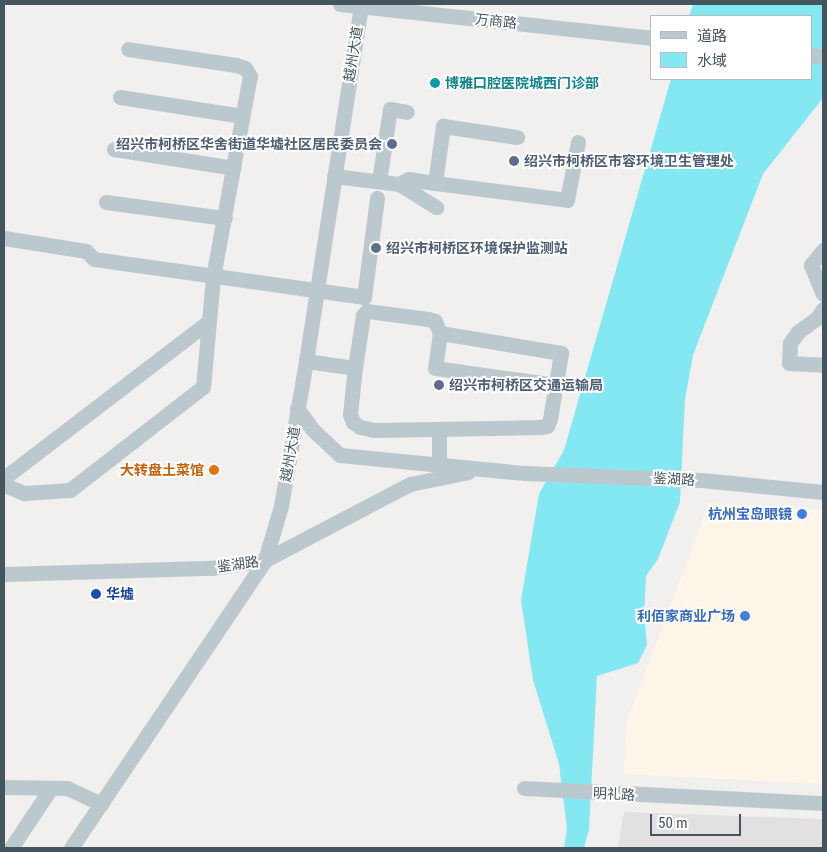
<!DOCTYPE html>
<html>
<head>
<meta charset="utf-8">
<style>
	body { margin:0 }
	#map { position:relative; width:827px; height:852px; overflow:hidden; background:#f2efef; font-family:"Roboto Condensed","Noto Sans SC",sans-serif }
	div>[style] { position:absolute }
	.commercial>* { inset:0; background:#fdf5e7 }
	.education>* { inset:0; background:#e3e0e1 }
	.water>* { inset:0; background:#84e8f3 }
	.minor>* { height:15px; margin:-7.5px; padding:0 7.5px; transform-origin:7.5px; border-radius:7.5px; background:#bbc9cf }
	.dots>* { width:14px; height:14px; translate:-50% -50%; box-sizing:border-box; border:2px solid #fff; border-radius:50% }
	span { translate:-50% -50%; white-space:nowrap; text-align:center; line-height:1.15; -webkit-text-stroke:4px #fff; paint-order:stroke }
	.street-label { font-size:14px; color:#45555e }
	.culture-label { font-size:14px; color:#0d838f; font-weight:700 }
	.left { translate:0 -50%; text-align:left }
	.service-label { font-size:14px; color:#4e5e75; font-weight:700 }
	.right { translate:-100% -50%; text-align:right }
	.food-label { font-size:14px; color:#c56008; font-weight:700 }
	.shop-label { font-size:14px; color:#366cbe; font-weight:700 }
	.transit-label { font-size:14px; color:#164399; font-weight:700 }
	.frame { position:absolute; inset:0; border:5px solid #45555e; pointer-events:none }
	.legend { position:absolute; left:650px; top:15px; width:162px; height:65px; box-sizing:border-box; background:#fff; border:1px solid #b5bbbf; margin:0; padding:6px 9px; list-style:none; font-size:15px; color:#45555e }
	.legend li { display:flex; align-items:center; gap:10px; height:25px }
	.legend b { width:25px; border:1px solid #b5bbbf }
	.scale { position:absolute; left:650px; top:814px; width:91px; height:22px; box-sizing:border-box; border:2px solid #45555e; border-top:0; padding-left:6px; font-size:15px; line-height:18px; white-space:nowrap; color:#45555e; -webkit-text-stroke:4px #fff; paint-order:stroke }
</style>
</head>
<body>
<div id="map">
	<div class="commercial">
		<div style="clip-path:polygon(709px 503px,823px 510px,823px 784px,624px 774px,627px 721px)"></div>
	</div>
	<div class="education">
		<div style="clip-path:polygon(624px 812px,823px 819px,823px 848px,618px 848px)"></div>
	</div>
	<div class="water">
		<div style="clip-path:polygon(693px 4px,823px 4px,823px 98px,763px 174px,693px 355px,685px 399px,680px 502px,658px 559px,646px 576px,644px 613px,647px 645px,638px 663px,597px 676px,589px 830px,584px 848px,564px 848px,567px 829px,559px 764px,533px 680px,521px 600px,539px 494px,564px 450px,671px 79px,811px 79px,811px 16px,689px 16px)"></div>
	</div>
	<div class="minor">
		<div style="left:340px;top:4px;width:313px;rotate:6.2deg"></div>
		<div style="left:811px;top:55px;width:12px;rotate:9deg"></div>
		<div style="left:120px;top:97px;width:124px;rotate:8.8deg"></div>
		<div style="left:114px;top:149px;width:121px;rotate:9deg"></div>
		<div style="left:334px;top:176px;width:65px;rotate:7deg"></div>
		<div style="left:399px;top:184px;width:44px;rotate:31.9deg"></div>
		<div style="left:379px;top:181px;width:73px;rotate:-81.3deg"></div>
		<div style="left:390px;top:109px;width:17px;rotate:10deg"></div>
		<div style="left:435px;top:183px;width:133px;rotate:7.3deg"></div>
		<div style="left:567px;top:200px;width:59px;rotate:-79.3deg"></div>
		<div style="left:399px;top:184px;width:11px;rotate:-27deg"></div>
		<div style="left:409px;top:179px;width:26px;rotate:9deg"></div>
		<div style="left:435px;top:183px;width:58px;rotate:-82deg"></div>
		<div style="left:443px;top:126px;width:75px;rotate:8.5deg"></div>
		<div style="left:106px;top:202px;width:120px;rotate:7.7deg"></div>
		<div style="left:4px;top:238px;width:83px;rotate:9deg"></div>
		<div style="left:86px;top:251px;width:11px;rotate:45deg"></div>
		<div style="left:94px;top:259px;width:273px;rotate:8deg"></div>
		<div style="left:364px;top:297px;width:100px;rotate:-82.5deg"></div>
		<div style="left:823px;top:250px;width:19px;rotate:129deg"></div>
		<div style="left:811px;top:265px;width:31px;rotate:68deg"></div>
		<div style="left:823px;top:309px;width:11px;rotate:124deg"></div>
		<div style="left:817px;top:318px;width:24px;rotate:144deg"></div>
		<div style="left:798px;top:332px;width:14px;rotate:126deg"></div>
		<div style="left:790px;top:343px;width:20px;rotate:93deg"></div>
		<div style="left:789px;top:363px;width:34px;rotate:3deg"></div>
		<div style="left:440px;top:333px;width:35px;rotate:98deg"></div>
		<div style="left:435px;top:368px;width:122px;rotate:8deg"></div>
		<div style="left:306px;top:361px;width:49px;rotate:8.1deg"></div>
		<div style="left:355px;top:368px;width:46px;rotate:96.2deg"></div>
		<div style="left:350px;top:414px;width:9px;rotate:69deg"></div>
		<div style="left:353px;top:422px;width:9px;rotate:36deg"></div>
		<div style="left:360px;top:427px;width:14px;rotate:12deg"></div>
		<div style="left:374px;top:430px;width:166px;rotate:-1deg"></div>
		<div style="left:540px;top:427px;width:7px;rotate:-8deg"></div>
		<div style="left:547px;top:426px;width:8px;rotate:-67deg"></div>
		<div style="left:550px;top:419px;width:67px;rotate:-80.5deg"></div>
		<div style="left:561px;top:353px;width:123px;rotate:-170.6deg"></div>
		<div style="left:440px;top:333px;width:13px;rotate:-113deg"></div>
		<div style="left:435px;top:321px;width:7px;rotate:-164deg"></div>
		<div style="left:428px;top:319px;width:62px;rotate:-172.5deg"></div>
		<div style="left:367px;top:311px;width:6px;rotate:135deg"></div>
		<div style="left:363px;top:315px;width:54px;rotate:98.6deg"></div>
		<div style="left:297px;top:408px;width:26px;rotate:54deg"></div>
		<div style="left:312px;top:429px;width:38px;rotate:43deg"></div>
		<div style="left:340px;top:455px;width:186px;rotate:5.6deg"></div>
		<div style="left:525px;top:473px;width:176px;rotate:2.3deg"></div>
		<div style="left:701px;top:480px;width:123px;rotate:5.6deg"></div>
		<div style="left:439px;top:429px;width:36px;rotate:90deg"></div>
		<div style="left:4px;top:478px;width:258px;rotate:-37.4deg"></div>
		<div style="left:4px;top:485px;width:22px;rotate:22deg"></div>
		<div style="left:24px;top:493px;width:46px;rotate:-3.7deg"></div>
		<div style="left:70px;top:490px;width:168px;rotate:-37.8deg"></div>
		<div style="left:203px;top:387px;width:110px;rotate:-84.8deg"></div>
		<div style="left:213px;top:277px;width:204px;rotate:-79.6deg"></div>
		<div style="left:250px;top:76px;width:9px;rotate:-122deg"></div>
		<div style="left:245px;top:68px;width:9px;rotate:-162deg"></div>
		<div style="left:236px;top:65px;width:109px;rotate:-171.6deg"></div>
		<div style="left:4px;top:574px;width:208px;rotate:-1.7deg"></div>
		<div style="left:212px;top:568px;width:54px;rotate:-8.6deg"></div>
		<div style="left:265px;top:560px;width:164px;rotate:-27.7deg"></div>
		<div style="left:410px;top:484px;width:59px;rotate:-11.7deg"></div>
		<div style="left:4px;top:787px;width:63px;rotate:0.9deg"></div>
		<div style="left:67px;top:788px;width:38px;rotate:25deg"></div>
		<div style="left:524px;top:788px;width:299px;rotate:2.9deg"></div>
		<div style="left:11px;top:848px;width:72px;rotate:-56.3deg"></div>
		<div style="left:71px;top:848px;width:347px;rotate:-56deg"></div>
		<div style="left:265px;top:560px;width:56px;rotate:-73.5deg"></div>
		<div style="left:281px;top:506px;width:147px;rotate:-80.2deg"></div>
		<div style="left:306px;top:361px;width:361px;rotate:-81.2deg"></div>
	</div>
	<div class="dots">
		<div style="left:435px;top:83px;background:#0f9aa8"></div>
		<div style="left:392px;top:144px;background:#5c6f8a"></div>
		<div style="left:514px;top:161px;background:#5c6f8a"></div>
		<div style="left:376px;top:248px;background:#5c6f8a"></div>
		<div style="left:439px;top:385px;background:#5c6f8a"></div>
		<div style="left:214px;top:470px;background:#e8710a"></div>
		<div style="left:802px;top:514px;background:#3f7fe0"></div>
		<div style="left:96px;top:594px;background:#1a4fb4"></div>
		<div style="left:745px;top:616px;background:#3f7fe0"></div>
	</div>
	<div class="street-label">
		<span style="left:496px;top:21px;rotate:6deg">万商路</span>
		<span style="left:353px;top:54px;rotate:-81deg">越州大道</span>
		<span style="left:290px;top:454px;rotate:-80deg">越州大道</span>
		<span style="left:674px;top:479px;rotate:3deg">鉴湖路</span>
		<span style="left:238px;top:564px;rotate:-8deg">鉴湖路</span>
		<span style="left:614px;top:794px;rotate:3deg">明礼路</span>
	</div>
	<div class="culture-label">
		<span class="left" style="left:445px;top:83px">博雅口腔医院城西门诊部</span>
	</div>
	<div class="service-label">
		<span class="right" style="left:382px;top:144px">绍兴市柯桥区华舍街道华墟社区居民委员会</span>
		<span class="left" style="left:524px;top:161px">绍兴市柯桥区市容环境卫生管理处</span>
		<span class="left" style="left:386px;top:248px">绍兴市柯桥区环境保护监测站</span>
		<span class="left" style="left:449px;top:385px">绍兴市柯桥区交通运输局</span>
	</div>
	<div class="food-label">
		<span class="right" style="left:204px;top:470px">大转盘土菜馆</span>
	</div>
	<div class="shop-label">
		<span class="right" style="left:792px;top:514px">杭州宝岛眼镜</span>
		<span class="right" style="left:735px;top:616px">利佰家商业广场</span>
	</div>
	<div class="transit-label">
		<span class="left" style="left:106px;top:594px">华墟</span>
	</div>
	<div class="frame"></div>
	<ul class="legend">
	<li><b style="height:6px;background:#bbc9cf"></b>道路</li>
	<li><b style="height:14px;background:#84e8f3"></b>水域</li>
	</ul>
	<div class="scale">50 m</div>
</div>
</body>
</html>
